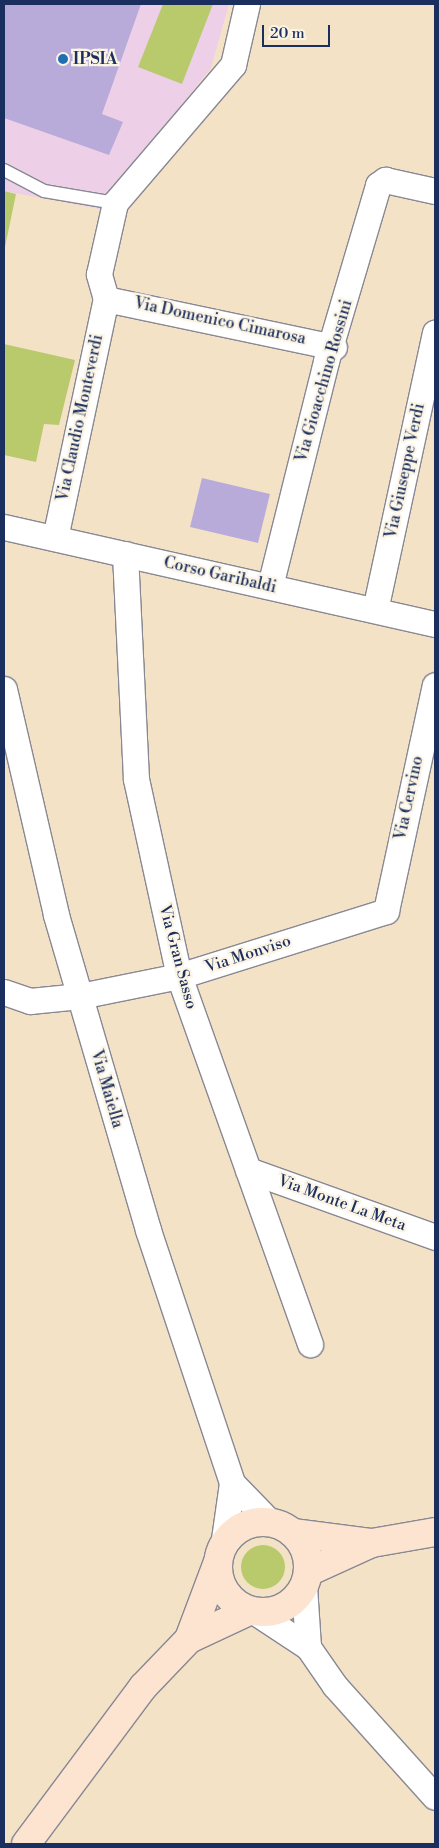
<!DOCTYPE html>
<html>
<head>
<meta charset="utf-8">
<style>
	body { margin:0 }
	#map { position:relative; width:439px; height:1848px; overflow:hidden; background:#f4e2c7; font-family:"Libre Bodoni",serif }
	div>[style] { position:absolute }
	.built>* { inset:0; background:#edd0e8 }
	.green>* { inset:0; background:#b9ca6c }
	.round { border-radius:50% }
	.building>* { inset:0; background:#b8abda }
	.roads { filter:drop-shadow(1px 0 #888892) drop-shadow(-1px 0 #888892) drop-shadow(0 1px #888892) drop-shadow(0 -1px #888892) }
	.lane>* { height:12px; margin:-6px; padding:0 6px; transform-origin:6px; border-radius:6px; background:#fff }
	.street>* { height:25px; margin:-12.5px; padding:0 12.5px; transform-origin:12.5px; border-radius:12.5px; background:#fff }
	.secondary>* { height:28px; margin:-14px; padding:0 14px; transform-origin:14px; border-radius:14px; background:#fde4d1 }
	.secondary>.ring { margin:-14px; padding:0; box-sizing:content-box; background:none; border:28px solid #fde4d1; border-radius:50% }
	.dots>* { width:14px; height:14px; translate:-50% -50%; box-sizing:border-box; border:2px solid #fcf5e5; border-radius:50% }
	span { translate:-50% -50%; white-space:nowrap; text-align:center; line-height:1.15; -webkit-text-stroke:4.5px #fcf5e5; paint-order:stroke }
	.poi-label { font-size:16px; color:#1b2f5e; font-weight:700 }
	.left { translate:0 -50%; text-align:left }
	.street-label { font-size:16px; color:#1b2f5e }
	.frame { position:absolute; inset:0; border:5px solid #1b2f5e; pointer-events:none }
	.scale { position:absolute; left:262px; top:25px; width:68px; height:22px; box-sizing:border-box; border:2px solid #1b2f5e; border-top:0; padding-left:6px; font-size:15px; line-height:18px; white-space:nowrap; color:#1b2f5e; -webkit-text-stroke:4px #fcf5e5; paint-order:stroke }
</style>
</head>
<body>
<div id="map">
	<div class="built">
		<div style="clip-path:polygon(4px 4px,229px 4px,211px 68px,105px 202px,104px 210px,4px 191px)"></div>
	</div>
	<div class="green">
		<div style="clip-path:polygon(163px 4px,213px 4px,182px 84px,138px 67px)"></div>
		<div style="clip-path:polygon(4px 191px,16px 194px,4px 252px)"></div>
		<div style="clip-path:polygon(4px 344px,75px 360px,59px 425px,44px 424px,36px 462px,4px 455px)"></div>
		<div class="round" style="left:241px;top:1545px;width:44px;height:44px"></div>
	</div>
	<div class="building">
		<div style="clip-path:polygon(4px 4px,141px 4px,102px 114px,123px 122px,109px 155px,4px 118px)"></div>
		<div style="clip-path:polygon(202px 478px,270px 494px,258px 543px,190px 527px)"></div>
	</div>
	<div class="roads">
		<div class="lane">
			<div style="left:4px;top:170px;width:45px;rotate:27.7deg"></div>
			<div style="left:44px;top:191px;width:72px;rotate:9.6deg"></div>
		</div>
		<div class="street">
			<div style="left:106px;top:299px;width:26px;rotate:-106deg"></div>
			<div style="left:99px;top:274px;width:73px;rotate:-77.3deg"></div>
			<div style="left:115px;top:203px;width:182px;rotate:-49.5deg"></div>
			<div style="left:233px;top:65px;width:63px;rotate:-77.1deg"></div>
			<div style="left:106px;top:299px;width:233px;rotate:11.9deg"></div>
			<div style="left:4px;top:527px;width:442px;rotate:12.7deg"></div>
			<div style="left:55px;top:538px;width:244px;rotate:-78deg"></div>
			<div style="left:125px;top:554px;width:225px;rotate:87.2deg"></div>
			<div style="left:136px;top:779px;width:202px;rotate:77.7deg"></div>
			<div style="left:179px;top:976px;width:391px;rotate:70.4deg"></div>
			<div style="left:270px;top:586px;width:232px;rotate:-76deg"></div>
			<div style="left:326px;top:361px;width:184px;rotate:-73.5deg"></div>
			<div style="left:378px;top:185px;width:9px;rotate:-36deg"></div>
			<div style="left:385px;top:180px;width:51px;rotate:12.4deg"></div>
			<div style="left:375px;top:610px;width:284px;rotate:-77.8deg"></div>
			<div style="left:4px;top:689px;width:232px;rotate:77deg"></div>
			<div style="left:56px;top:915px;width:328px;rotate:73.7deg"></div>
			<div style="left:148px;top:1230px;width:267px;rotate:71.6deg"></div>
			<div style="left:232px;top:1483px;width:54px;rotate:45.7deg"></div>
			<div style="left:4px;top:992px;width:28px;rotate:19deg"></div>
			<div style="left:30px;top:1001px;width:50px;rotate:-5.7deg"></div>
			<div style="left:80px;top:996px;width:101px;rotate:-11.4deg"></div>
			<div style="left:179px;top:976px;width:217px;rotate:-17.4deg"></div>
			<div style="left:386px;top:911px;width:231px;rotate:-77.8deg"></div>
			<div style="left:248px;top:1170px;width:199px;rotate:19.7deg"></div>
			<div style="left:223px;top:1546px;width:64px;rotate:-81.9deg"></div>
			<div style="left:304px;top:1586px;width:61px;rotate:86.2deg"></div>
			<div style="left:255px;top:1612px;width:64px;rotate:33.4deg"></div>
			<div style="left:308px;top:1647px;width:47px;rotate:55.3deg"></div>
			<div style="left:335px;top:1686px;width:149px;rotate:48deg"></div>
		</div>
		<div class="secondary">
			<div class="ring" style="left:218px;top:1522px;width:62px;height:62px"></div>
			<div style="left:293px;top:1533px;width:80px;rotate:7.2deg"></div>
			<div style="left:308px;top:1572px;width:70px;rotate:-24.4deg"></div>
			<div style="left:372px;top:1543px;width:64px;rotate:-9.9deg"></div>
			<div style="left:189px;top:1639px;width:82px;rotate:-69.4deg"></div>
			<div style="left:26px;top:1844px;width:196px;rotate:-53.3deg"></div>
			<div style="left:143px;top:1687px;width:66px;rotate:-46.2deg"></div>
			<div style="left:189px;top:1639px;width:66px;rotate:-25deg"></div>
		</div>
	</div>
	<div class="dots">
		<div style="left:63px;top:59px;background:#1f6fb2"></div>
	</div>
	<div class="poi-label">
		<span class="left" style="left:73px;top:59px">IPSIA</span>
	</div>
	<div class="street-label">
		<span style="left:220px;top:321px;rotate:12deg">Via Domenico Cimarosa</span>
		<span style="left:324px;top:381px;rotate:-74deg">Via Gioacchino Rossini</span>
		<span style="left:80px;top:418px;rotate:-78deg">Via Claudio Monteverdi</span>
		<span style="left:405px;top:471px;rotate:-78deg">Via Giuseppe Verdi</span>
		<span style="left:220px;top:575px;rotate:13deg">Corso Garibaldi</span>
		<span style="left:409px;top:798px;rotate:-78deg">Via Cervino</span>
		<span style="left:248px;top:954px;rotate:-18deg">Via Monviso</span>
		<span style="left:178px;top:957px;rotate:75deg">Via Gran Sasso</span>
		<span style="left:107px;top:1089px;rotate:74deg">Via Maiella</span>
		<span style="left:342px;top:1203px;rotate:20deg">Via Monte La Meta</span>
	</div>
	<div class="frame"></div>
	<div class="scale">20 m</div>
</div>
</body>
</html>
